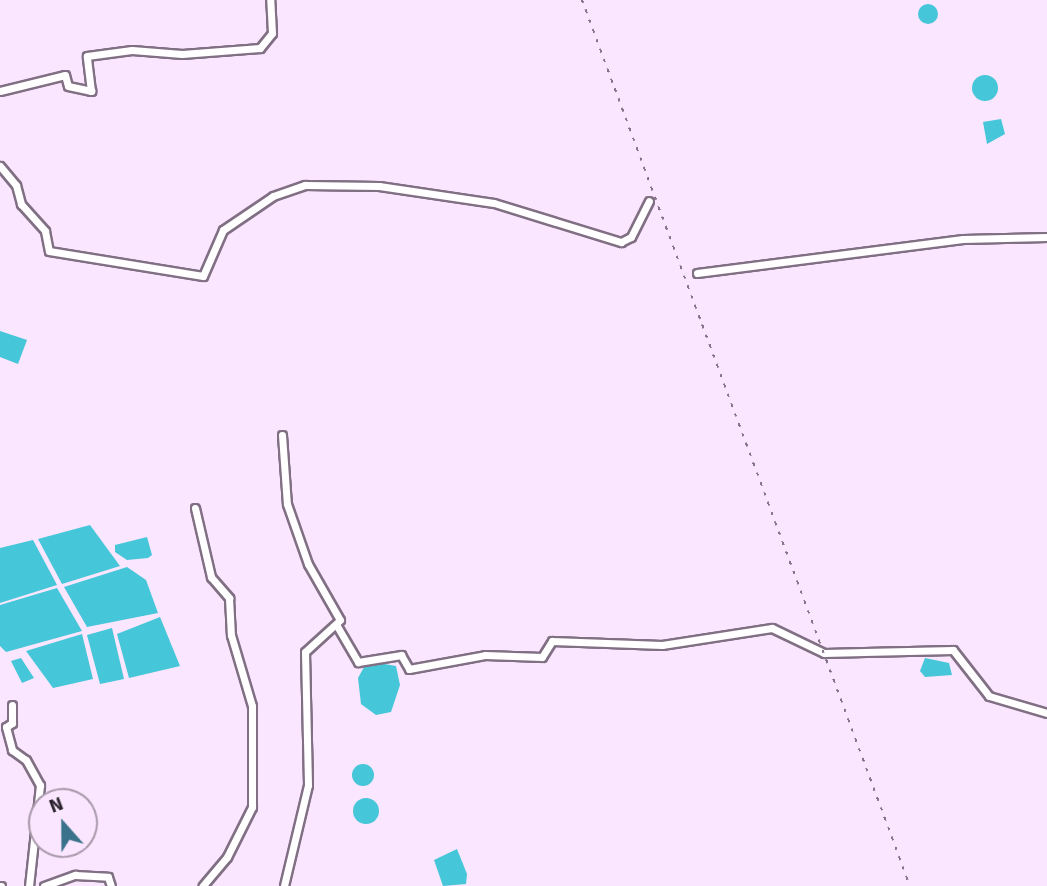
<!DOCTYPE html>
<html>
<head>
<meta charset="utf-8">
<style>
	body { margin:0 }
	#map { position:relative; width:1047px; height:886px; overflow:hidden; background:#fae6fe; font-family:Signika,sans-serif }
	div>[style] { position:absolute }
	.water>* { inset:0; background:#46c6d9 }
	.round { border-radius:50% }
	.roads { filter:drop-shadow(2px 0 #816f84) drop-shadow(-2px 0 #816f84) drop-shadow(0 2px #816f84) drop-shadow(0 -2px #816f84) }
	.minor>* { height:7px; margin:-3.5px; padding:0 3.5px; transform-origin:3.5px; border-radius:3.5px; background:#fff }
	.rail>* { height:2px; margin-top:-1px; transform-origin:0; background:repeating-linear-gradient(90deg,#837686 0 3.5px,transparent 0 10.5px) }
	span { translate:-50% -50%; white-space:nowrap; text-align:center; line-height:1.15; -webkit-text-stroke:7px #fae6fe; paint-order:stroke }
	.north { position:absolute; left:28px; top:788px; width:70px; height:70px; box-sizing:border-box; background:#fae6fe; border:2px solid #a899ab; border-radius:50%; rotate:339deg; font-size:19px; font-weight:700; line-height:28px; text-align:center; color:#2c252e }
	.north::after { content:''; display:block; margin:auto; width:24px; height:32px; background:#3a728c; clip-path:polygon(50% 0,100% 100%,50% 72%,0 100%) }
</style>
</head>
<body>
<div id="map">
	<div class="water">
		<div class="round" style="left:918px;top:4px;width:20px;height:20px"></div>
		<div class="round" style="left:972px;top:75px;width:26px;height:26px"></div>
		<div style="clip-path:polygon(1001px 119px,1005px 134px,987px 144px,983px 122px)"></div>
		<div style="clip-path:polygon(0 331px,27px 340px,18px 364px,0 357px)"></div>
		<div style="clip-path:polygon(90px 525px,120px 566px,62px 584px,38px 539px)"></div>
		<div style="clip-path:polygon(147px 537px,152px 555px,148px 558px,127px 560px,115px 552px,115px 545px)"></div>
		<div style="clip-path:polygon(33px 540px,57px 585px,0 603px,0 548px)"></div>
		<div style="clip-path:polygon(127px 567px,146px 580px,158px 613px,87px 627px,64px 587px)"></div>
		<div style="clip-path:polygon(57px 588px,82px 631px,6px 652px,0 646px,0 605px)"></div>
		<div style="clip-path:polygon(160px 617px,180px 666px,129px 678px,117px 634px)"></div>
		<div style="clip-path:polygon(112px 628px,124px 679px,100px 684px,87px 635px)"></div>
		<div style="clip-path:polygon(82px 634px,93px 679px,53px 688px,26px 651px)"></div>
		<div style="clip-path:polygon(21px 658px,34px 678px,22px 683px,11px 661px)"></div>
		<div style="clip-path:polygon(925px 658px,949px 663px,952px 675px,925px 677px,920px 671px)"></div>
		<div style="clip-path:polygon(379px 663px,396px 666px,400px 685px,391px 712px,376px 715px,361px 704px,358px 678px,364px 667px)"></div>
		<div class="round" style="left:352px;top:764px;width:22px;height:22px"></div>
		<div class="round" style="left:353px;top:798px;width:26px;height:26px"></div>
		<div style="clip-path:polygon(457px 849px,467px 874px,466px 884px,443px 886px,434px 860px)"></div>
	</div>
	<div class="roads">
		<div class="minor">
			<div style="left:0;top:91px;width:67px;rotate:-13.8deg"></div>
			<div style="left:65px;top:75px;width:11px;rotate:75deg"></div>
			<div style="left:68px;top:86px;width:24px;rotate:12deg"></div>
			<div style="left:91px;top:91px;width:35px;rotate:-97deg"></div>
			<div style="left:87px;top:56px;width:45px;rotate:-7.6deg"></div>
			<div style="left:132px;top:50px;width:50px;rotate:4.6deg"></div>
			<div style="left:182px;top:54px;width:78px;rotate:-4.4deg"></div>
			<div style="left:260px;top:48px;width:19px;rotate:-51deg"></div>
			<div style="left:272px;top:33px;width:33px;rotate:-93deg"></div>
			<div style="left:0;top:166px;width:25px;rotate:50deg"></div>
			<div style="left:16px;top:185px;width:20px;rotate:75deg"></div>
			<div style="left:21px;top:204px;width:36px;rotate:48deg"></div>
			<div style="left:45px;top:231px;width:20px;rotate:79deg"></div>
			<div style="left:49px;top:251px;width:156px;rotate:9.2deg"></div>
			<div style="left:203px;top:276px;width:50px;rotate:-66.5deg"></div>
			<div style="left:223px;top:230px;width:60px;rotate:-34.2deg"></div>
			<div style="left:273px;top:196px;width:34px;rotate:-19deg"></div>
			<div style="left:305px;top:185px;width:74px;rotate:0.8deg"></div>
			<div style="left:379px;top:186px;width:116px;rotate:8.4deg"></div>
			<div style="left:494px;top:203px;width:133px;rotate:17.1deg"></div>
			<div style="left:621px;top:242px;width:11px;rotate:-27deg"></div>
			<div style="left:631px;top:237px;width:40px;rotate:-63.4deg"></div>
			<div style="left:697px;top:273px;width:268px;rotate:-7.3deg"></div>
			<div style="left:963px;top:239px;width:84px;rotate:-1.4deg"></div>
			<div style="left:282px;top:435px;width:69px;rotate:85.9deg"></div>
			<div style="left:287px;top:504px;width:64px;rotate:70.7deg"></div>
			<div style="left:308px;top:564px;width:64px;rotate:60.3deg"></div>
			<div style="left:340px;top:620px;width:47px;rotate:137.6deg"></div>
			<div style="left:305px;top:652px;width:133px;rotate:88.7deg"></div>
			<div style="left:308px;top:785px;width:104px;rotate:103.4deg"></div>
			<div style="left:195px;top:508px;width:71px;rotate:76.9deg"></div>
			<div style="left:211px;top:577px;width:28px;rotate:49deg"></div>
			<div style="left:229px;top:598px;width:37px;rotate:87deg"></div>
			<div style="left:231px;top:635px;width:74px;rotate:73.5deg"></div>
			<div style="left:252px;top:706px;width:101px;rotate:90deg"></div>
			<div style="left:252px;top:807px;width:56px;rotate:116.6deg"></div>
			<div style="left:227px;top:857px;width:38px;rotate:130deg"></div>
			<div style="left:337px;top:626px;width:42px;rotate:59.7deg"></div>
			<div style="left:358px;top:662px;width:44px;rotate:-9.2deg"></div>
			<div style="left:401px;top:655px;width:16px;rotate:60deg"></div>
			<div style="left:409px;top:669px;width:77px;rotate:-10.4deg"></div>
			<div style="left:485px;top:655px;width:57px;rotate:2deg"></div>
			<div style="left:542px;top:657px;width:19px;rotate:-58deg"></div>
			<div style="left:552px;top:641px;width:110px;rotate:2.1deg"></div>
			<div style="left:662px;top:645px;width:111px;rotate:-8.8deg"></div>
			<div style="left:772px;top:628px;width:58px;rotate:25.7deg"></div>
			<div style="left:824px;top:653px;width:129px;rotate:-1.3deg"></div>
			<div style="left:953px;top:650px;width:58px;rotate:52deg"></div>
			<div style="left:989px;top:696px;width:60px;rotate:16.3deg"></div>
			<div style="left:12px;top:705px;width:18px;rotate:90deg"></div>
			<div style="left:12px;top:723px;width:7px;rotate:146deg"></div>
			<div style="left:6px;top:727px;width:24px;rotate:75deg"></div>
			<div style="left:12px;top:750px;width:17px;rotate:36deg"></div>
			<div style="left:26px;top:760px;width:29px;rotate:61deg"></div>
			<div style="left:40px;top:785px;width:102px;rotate:96.2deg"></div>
			<div style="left:0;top:886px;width:1px"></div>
			<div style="left:44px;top:886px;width:33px;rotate:-20deg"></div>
			<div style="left:75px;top:875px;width:33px;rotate:3deg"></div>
			<div style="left:108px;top:877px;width:9px;rotate:72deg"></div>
		</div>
	</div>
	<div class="rail">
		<div style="left:582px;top:0;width:945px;rotate:69.69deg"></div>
	</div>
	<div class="north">N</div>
</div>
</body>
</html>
